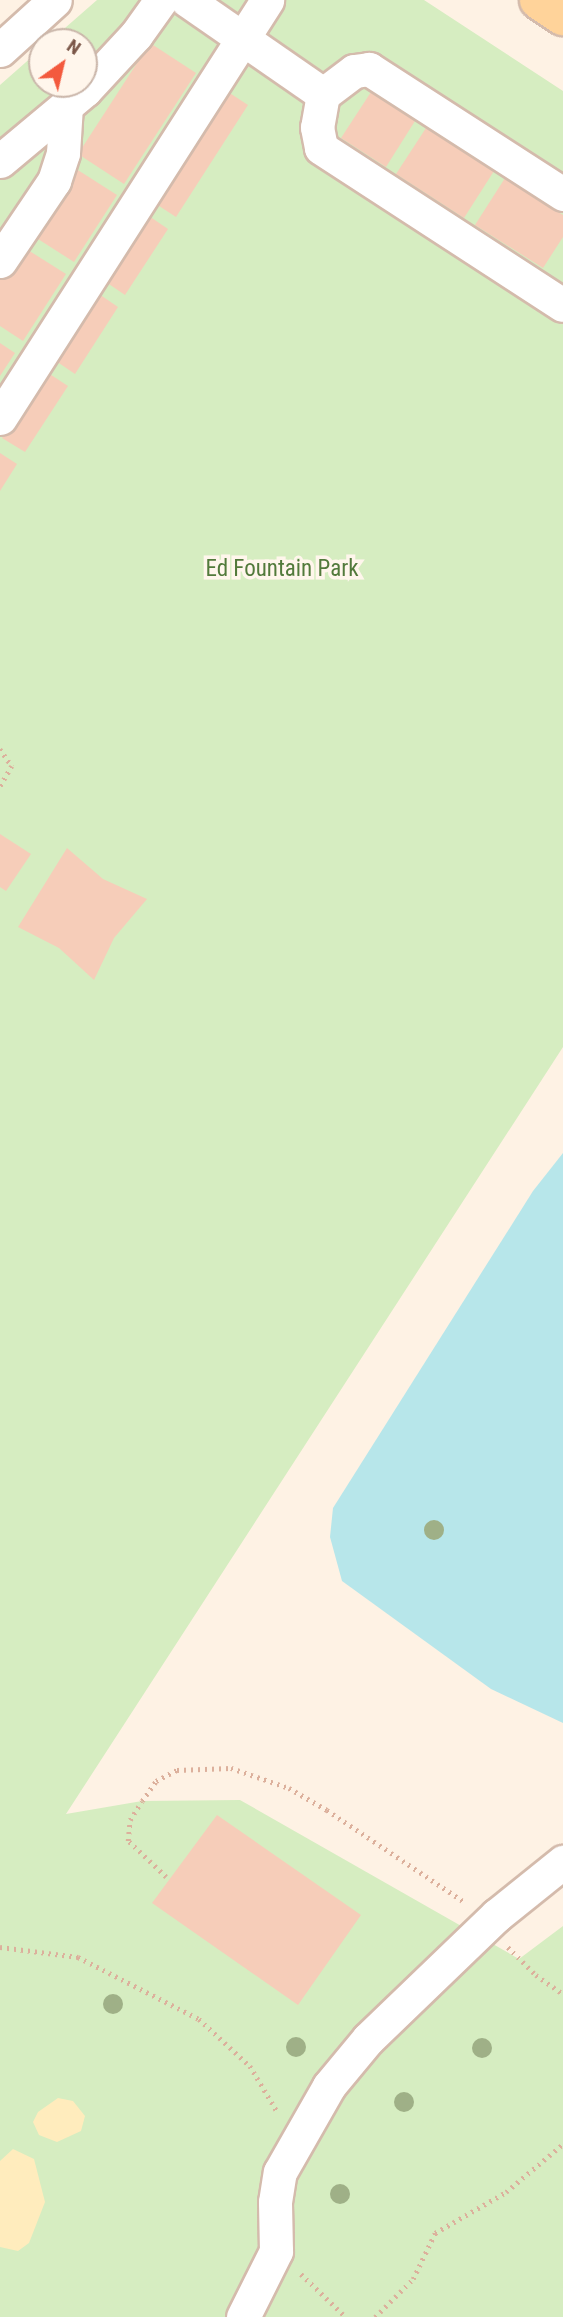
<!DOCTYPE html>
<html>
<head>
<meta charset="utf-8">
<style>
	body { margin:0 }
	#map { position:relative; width:563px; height:2317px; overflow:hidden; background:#fef2e4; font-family:"Roboto Condensed",sans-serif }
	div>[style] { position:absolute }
	.green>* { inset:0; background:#d6edc1 }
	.sand>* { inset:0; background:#ffecbd }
	.water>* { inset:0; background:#b7e6ea }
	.building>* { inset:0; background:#f6cdb9 }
	.path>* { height:4.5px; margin-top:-2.25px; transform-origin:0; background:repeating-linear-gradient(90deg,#dcb09c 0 2px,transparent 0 7px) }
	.roads { filter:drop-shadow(2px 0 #d4bbac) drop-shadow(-2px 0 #d4bbac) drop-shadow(0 2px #d4bbac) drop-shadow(0 -2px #d4bbac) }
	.minor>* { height:33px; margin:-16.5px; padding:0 16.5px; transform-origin:16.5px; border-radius:16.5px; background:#fff }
	.major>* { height:38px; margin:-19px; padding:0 19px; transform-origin:19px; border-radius:19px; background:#ffd39a }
	.trees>* { width:20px; height:20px; margin:-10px; border-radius:50%; background:#9fb087 }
	span { translate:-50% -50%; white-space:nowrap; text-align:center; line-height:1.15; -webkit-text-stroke:7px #fff6ec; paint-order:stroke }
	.park-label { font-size:23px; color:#527a3b }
	.north { position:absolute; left:28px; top:28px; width:70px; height:70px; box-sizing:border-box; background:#fff6ec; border:2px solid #cab6aa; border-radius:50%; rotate:34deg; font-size:19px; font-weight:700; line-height:28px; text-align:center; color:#7a5547 }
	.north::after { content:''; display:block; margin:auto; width:24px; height:32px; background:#f35a3e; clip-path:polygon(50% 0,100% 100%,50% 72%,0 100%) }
</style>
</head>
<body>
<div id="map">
	<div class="green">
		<div style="clip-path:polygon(97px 0,424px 0,563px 91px,563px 1047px,66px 1814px,142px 1801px,240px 1800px,519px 1959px,563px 1926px,563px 2317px,0 2317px,0 85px,42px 48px,42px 84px,84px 84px,84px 42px,49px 42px)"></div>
	</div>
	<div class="sand">
		<div style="clip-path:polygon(58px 2098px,73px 2101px,85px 2116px,81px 2131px,57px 2142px,39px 2135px,33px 2122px,38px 2112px)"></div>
		<div style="clip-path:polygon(13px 2149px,34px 2159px,45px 2202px,29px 2243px,18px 2251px,0 2247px,0 2161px)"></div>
	</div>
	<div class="water">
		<div style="clip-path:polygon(563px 1153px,563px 1723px,491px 1689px,342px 1581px,330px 1537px,333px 1508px,533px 1191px)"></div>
	</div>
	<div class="building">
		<div style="clip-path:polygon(150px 43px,196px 73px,124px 184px,78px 154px)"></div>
		<div style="clip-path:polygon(225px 90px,248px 105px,176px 217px,153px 202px)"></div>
		<div style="clip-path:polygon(371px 92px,415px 121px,386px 167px,341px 138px)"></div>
		<div style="clip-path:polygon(426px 128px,494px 171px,464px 218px,396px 174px)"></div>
		<div style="clip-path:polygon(70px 165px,117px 195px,74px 262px,27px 232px)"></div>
		<div style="clip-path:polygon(505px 178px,563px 215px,563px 237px,543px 268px,475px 225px)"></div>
		<div style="clip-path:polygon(146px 214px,168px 229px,125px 295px,103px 280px)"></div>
		<div style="clip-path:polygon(20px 245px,66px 274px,23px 341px,0 326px,0 276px)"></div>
		<div style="clip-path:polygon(96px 292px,118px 307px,75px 374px,53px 359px)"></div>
		<div style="clip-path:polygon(0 343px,15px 353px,0 376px)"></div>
		<div style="clip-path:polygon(45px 371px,68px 386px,25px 452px,2px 438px)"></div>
		<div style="clip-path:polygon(0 453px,17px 464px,0 491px)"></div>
		<div style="clip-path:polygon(0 834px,31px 854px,6px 891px,0 887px)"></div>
		<div style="clip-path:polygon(67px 848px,103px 879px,147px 899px,114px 938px,94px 980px,59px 948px,18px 927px)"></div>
		<div style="clip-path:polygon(217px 1815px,361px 1915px,298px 2005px,152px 1903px)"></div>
	</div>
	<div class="path">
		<div style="left:0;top:749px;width:21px;rotate:55deg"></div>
		<div style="left:12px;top:766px;width:24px;rotate:120deg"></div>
		<div style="left:166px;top:1877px;width:52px;rotate:-136.5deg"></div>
		<div style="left:128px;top:1841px;width:21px;rotate:-85deg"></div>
		<div style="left:130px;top:1820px;width:22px;rotate:-58deg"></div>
		<div style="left:142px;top:1801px;width:24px;rotate:-55deg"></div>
		<div style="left:156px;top:1781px;width:24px;rotate:-28deg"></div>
		<div style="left:177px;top:1770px;width:54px;rotate:-2.1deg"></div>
		<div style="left:231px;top:1768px;width:61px;rotate:19deg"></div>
		<div style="left:289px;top:1788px;width:44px;rotate:30.1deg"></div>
		<div style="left:327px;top:1810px;width:167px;rotate:33.8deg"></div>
		<div style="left:0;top:1947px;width:79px;rotate:7.3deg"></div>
		<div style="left:78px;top:1957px;width:136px;rotate:27.1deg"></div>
		<div style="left:199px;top:2019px;width:69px;rotate:42.7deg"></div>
		<div style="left:250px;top:2066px;width:55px;rotate:59.2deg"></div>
		<div style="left:508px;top:1947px;width:40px;rotate:45deg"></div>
		<div style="left:536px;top:1975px;width:33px;rotate:35deg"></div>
		<div style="left:301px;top:2274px;width:62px;rotate:43.7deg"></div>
		<div style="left:375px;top:2317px;width:54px;rotate:-45deg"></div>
		<div style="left:413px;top:2279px;width:51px;rotate:-64.4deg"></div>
		<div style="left:435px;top:2233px;width:82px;rotate:-30deg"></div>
		<div style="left:506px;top:2192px;width:75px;rotate:-40.1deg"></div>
	</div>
	<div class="roads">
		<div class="minor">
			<div style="left:187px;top:0;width:165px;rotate:34.7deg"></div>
			<div style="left:0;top:50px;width:74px;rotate:-42.3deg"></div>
			<div style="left:0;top:161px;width:111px;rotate:-39.9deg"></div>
			<div style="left:85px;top:90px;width:75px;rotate:-47.2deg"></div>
			<div style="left:136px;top:35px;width:43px;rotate:-54.5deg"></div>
			<div style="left:563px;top:194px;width:231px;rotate:-147.2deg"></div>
			<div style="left:369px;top:69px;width:15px;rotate:172deg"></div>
			<div style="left:354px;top:71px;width:39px;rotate:143deg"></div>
			<div style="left:323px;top:94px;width:34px;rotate:100deg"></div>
			<div style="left:317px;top:127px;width:21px;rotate:79deg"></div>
			<div style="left:321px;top:148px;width:288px;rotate:33deg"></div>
			<div style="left:0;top:261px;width:97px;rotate:-56deg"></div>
			<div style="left:54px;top:181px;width:29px;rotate:-72deg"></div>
			<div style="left:63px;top:153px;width:48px;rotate:-86.4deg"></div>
			<div style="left:0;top:418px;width:496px;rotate:-57.4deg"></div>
			<div style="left:243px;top:2317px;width:74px;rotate:-63.4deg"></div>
			<div style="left:276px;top:2251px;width:49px;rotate:-91.2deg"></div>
			<div style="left:275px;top:2202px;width:30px;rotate:-81deg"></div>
			<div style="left:280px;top:2172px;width:99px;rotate:-60.3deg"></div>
			<div style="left:329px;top:2086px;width:61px;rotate:-50.3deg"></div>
			<div style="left:368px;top:2039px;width:179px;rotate:-43.9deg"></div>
			<div style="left:497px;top:1915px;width:85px;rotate:-38.8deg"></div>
		</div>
		<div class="major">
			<div style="left:539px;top:0;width:29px;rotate:34deg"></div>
		</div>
	</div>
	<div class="trees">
		<div style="left:434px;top:1530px"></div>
		<div style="left:113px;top:2004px"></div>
		<div style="left:296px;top:2047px"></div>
		<div style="left:482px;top:2048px"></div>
		<div style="left:404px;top:2102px"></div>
		<div style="left:340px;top:2194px"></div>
	</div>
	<div class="park-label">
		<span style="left:282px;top:569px">Ed Fountain Park</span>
	</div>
	<div class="north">N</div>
</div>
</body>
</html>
